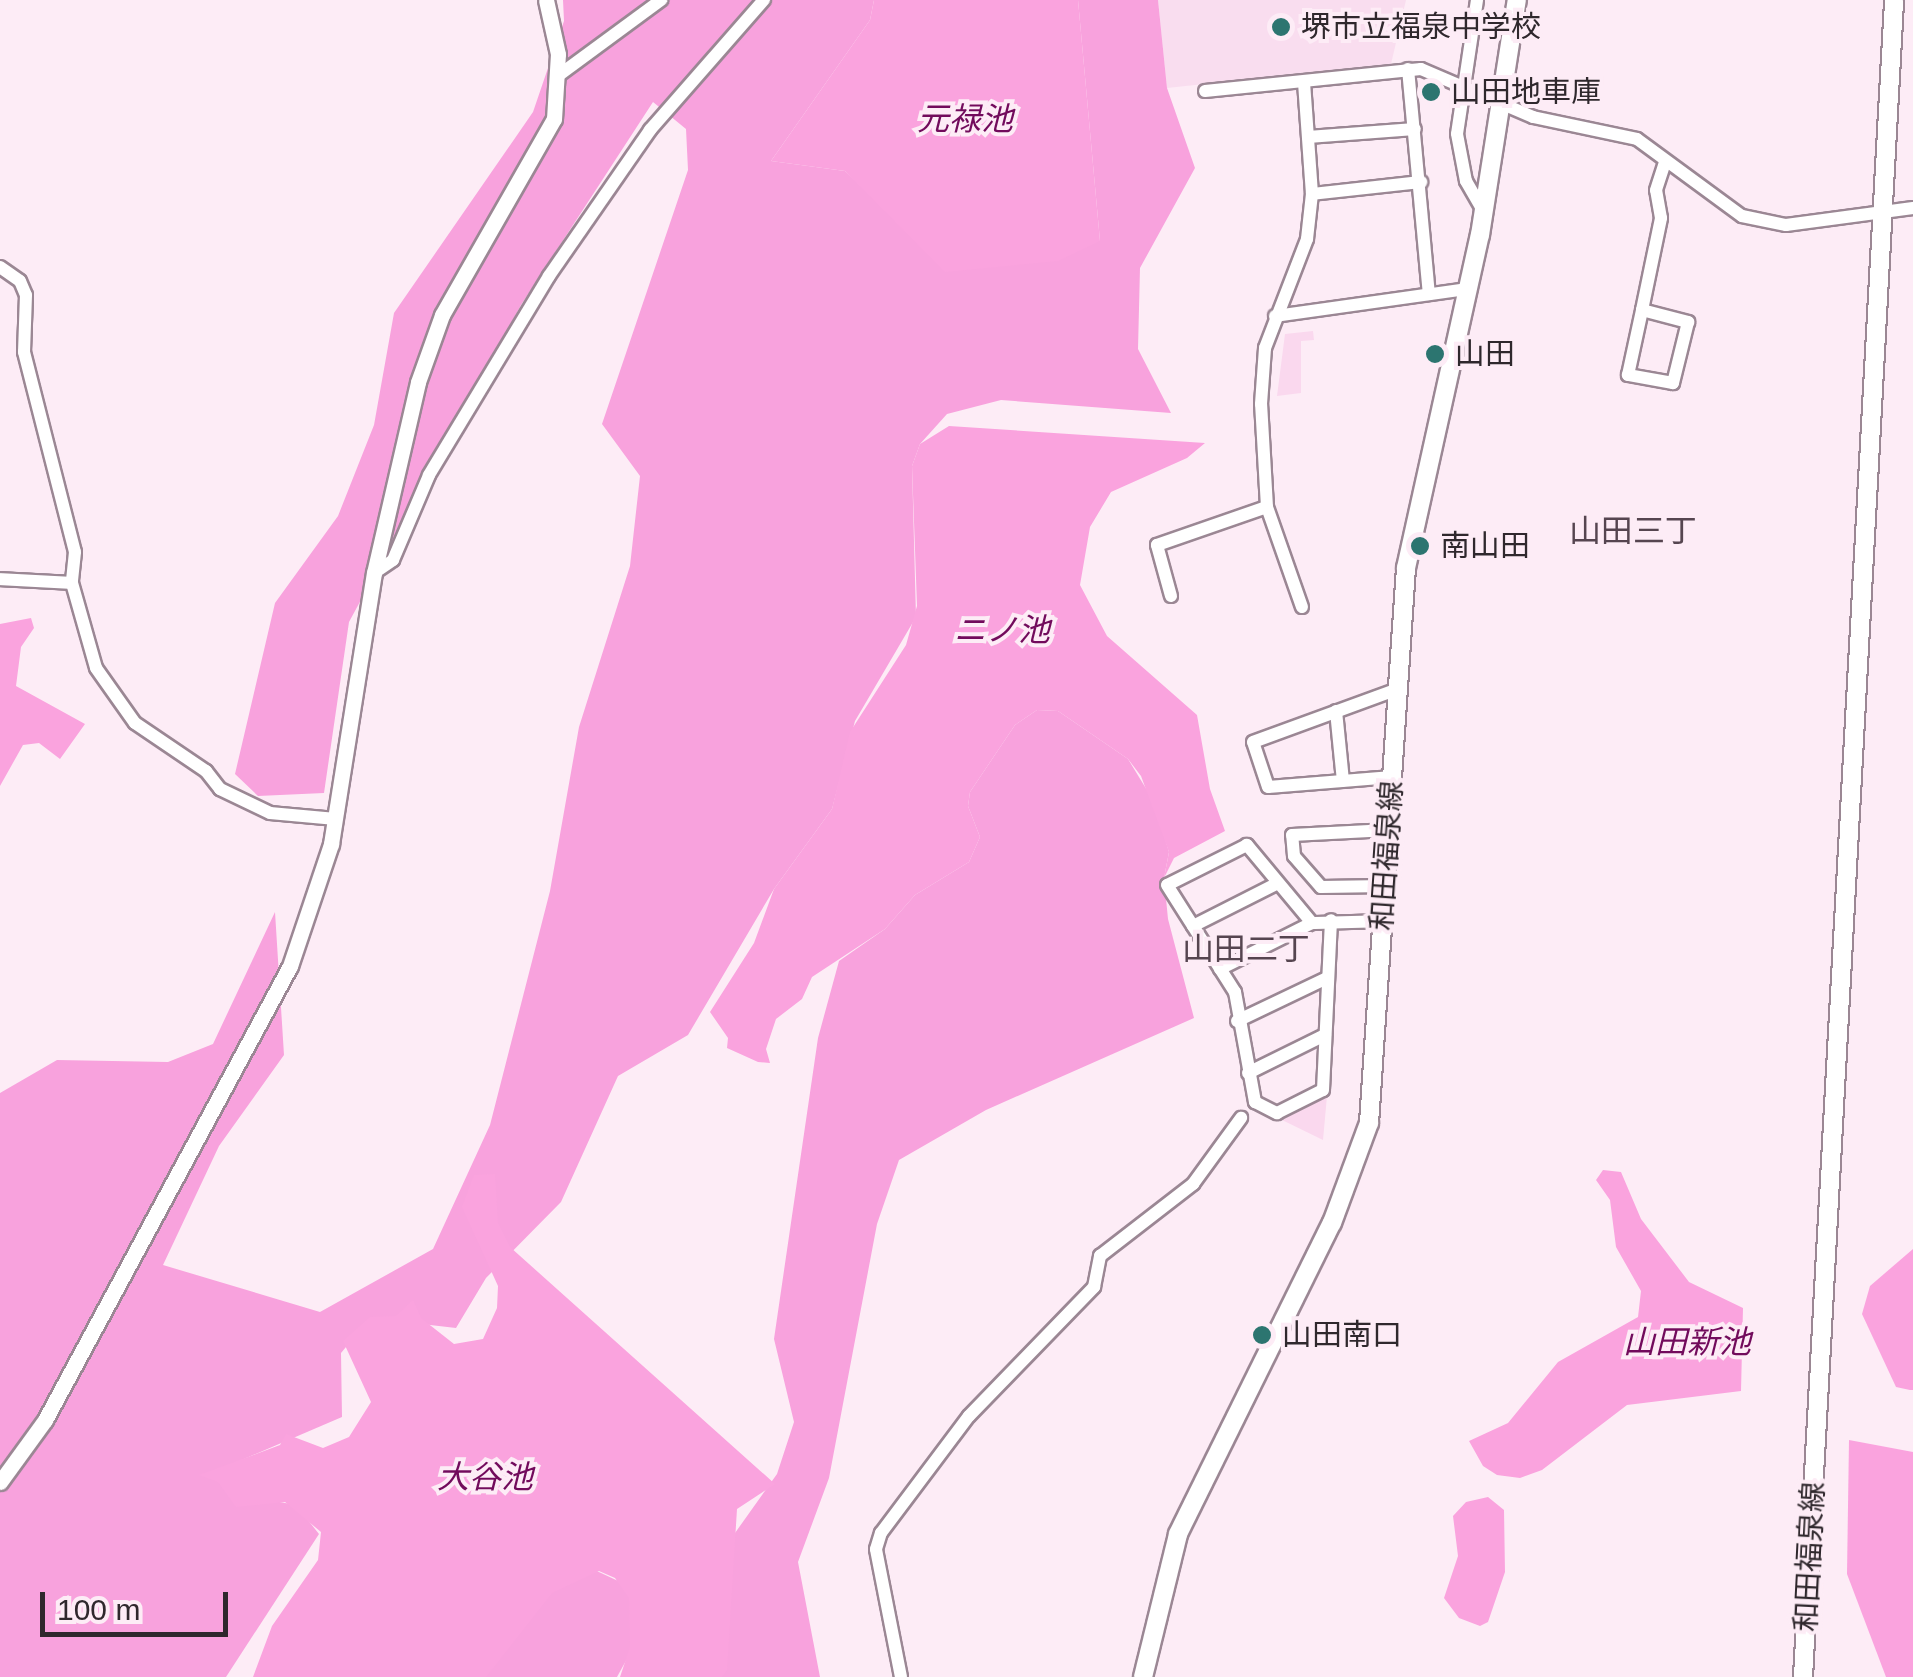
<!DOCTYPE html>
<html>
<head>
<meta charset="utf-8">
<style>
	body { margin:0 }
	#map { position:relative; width:1913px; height:1677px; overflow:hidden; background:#fdecf6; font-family:Helvetica,"Noto Sans JP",sans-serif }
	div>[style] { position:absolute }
	.built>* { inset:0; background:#f9ddef }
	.green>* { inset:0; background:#fad8ee }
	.forest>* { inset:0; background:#f8a2dd }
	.water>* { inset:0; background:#faa3de }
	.roads { filter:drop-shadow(2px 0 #9b8794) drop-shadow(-2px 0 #9b8794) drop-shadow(0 2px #9b8794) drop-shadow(0 -2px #9b8794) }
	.minor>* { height:12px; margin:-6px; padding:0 6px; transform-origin:6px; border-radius:6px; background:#fff }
	.tertiary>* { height:15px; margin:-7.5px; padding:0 7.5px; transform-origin:7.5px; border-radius:7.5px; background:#fff }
	.secondary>* { height:18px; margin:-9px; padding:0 9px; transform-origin:9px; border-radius:9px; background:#fff }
	.dots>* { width:28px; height:28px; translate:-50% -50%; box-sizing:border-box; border:5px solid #fdecf6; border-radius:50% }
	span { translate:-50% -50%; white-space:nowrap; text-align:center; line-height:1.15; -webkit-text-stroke:8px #fdecf6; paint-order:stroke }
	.poi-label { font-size:30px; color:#2f282d }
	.left { translate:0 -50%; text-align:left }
	.street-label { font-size:30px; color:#2f282d }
	.water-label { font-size:32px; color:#720b5c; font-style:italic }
	.neighbourhood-label { font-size:32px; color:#564550 }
	.scale { position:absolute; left:40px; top:1592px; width:188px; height:45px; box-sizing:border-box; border:5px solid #2f282d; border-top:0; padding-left:12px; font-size:30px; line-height:35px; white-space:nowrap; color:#2f282d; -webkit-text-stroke:8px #fdecf6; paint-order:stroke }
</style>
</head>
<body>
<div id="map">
	<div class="built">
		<div style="clip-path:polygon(1158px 0,1406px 0,1391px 64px,1167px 88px)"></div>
	</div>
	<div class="green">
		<div style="clip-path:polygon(1313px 331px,1314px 340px,1301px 341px,1301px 393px,1277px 396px,1285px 334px)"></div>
		<div style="clip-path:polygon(1327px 1096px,1323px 1140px,1280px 1119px,1301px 1108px)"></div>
	</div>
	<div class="forest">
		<div style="clip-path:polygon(563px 0,874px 0,870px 20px,771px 161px,845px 171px,894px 216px,1100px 241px,1078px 0,1158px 0,1167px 88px,1195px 168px,1140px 268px,1138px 349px,1171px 413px,1001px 400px,947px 414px,920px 444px,912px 466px,916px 617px,855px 721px,832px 809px,774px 889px,688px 1035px,618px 1076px,561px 1202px,486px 1278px,456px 1328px,370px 1318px,341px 1353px,342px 1417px,237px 1462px,241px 1495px,296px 1505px,319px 1534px,226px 1677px,0 1677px,0 1093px,57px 1060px,168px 1062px,213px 1044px,275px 912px,284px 1055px,219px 1146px,163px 1265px,320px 1312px,433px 1249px,490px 1125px,550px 891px,579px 727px,630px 566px,640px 476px,602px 424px,688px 170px,686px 129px,653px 102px,521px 305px,349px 622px,324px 793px,258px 796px,235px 774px,275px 603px,338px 516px,374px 425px,394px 313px,533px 112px,564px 21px)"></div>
		<div style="clip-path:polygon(1037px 710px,1058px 711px,1128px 759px,1153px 800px,1169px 852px,1164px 878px,1168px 919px,1194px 1018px,986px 1110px,899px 1160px,877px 1224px,829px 1478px,798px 1562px,820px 1677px,721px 1677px,730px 1540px,777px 1474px,794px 1422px,774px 1339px,818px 1038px,839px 961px,885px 929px,915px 895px,969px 862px,980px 837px,968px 806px,970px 792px,1015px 725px)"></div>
		<div style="clip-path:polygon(586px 1566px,629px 1586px,633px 1648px,617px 1677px,474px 1677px,548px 1594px)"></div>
	</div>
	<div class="water">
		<div style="clip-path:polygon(874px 0,1078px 0,1100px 241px,1058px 261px,945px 272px,845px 171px,771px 161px,870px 20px)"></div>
		<div style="clip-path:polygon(949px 426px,1205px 443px,1187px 458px,1111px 492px,1090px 527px,1080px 585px,1107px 636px,1197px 715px,1210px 789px,1225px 831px,1174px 858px,1164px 878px,1169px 852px,1141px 776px,1128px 759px,1058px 711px,1037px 710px,1015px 725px,970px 792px,968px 806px,980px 837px,969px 862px,915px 895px,885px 929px,812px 977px,802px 999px,776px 1019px,766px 1049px,770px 1063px,758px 1062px,727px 1048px,728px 1038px,710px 1012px,754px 943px,774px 889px,832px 809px,850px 732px,906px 645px,917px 606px,912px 466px,920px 444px)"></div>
		<div style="clip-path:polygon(31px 618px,34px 628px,21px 647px,16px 686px,85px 724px,60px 759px,39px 743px,23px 745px,0 786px,0 624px)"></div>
		<div style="clip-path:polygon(1603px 1170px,1621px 1172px,1641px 1219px,1689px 1282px,1743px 1308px,1741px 1391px,1627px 1405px,1542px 1470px,1520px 1478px,1497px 1475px,1483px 1466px,1469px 1441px,1508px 1423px,1558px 1362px,1638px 1317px,1641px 1291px,1616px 1247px,1610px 1200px,1596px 1180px)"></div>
		<div style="clip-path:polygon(495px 1174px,498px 1223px,510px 1247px,775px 1484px,737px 1509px,727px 1670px,722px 1677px,620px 1677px,630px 1647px,629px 1598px,615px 1578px,599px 1571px,552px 1593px,486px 1677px,253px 1677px,272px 1626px,318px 1560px,321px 1532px,285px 1502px,236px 1507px,218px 1482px,199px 1475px,280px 1445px,286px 1434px,323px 1448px,349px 1437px,371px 1402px,343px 1341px,370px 1317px,396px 1316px,413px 1300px,421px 1318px,454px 1344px,483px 1339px,497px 1308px,498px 1286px,462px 1207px,474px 1175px)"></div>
		<div style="clip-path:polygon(1913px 1249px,1913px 1390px,1910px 1390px,1896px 1387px,1862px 1314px,1870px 1286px)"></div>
		<div style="clip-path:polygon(1849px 1440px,1913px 1452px,1913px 1677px,1886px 1677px,1847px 1574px)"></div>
		<div style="clip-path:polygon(1488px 1497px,1504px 1510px,1505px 1572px,1488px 1622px,1480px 1626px,1459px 1618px,1444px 1598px,1458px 1556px,1453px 1516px,1466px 1502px)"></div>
	</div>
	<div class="roads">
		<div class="minor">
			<div style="left:1477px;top:0;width:135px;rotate:98.5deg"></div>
			<div style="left:1457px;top:134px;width:48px;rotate:79.2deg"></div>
			<div style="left:1466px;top:181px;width:36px;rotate:60deg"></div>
			<div style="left:1408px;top:69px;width:226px;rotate:84.7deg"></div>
			<div style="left:559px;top:75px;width:127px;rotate:-36.3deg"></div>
			<div style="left:1205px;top:91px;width:217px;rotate:-5.8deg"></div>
			<div style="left:1421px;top:69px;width:122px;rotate:23.2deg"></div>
			<div style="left:1533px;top:117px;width:106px;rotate:11.9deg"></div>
			<div style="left:1637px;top:139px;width:130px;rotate:36.3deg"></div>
			<div style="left:1742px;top:216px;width:45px;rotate:11.6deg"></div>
			<div style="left:1786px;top:225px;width:128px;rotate:-7.6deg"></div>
			<div style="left:1308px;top:137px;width:107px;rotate:-4.3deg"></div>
			<div style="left:1312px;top:194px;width:110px;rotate:-6.3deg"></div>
			<div style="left:0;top:267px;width:24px;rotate:35deg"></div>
			<div style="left:20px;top:281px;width:15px;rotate:67deg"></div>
			<div style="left:26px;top:295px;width:57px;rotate:92deg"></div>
			<div style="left:24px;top:352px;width:206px;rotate:75.7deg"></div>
			<div style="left:75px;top:552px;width:31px;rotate:96deg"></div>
			<div style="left:72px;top:583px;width:88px;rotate:74.2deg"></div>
			<div style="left:96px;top:668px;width:67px;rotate:54.7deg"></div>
			<div style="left:135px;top:723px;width:86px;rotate:34.1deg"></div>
			<div style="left:206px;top:771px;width:23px;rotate:52deg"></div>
			<div style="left:220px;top:789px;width:55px;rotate:25.6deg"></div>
			<div style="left:270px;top:813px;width:66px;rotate:5.2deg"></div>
			<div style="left:1642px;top:310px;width:48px;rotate:14.6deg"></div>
			<div style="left:1688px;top:322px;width:63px;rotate:103.8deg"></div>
			<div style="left:1673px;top:383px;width:46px;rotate:-169.9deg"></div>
			<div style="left:1628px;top:375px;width:66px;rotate:-77.8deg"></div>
			<div style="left:1642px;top:310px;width:94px;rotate:-78.3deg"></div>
			<div style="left:1661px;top:218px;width:28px;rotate:-100deg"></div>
			<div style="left:1656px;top:190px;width:29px;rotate:-72deg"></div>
			<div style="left:1275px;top:316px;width:194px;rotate:-8deg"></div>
			<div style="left:374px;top:573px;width:23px;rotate:-34deg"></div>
			<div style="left:393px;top:560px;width:92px;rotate:-67deg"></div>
			<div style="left:429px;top:475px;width:232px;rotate:-58.9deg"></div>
			<div style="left:549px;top:276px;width:178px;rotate:-55.3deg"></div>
			<div style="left:650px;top:130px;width:173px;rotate:-48.8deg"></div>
			<div style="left:0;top:579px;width:72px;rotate:3.2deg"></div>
			<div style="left:1171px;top:596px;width:53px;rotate:-105.4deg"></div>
			<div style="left:1157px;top:545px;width:116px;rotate:-19.1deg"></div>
			<div style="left:1302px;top:607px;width:106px;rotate:-109.3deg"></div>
			<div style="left:1267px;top:507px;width:103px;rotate:-93.3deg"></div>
			<div style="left:1261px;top:404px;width:56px;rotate:-85.9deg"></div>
			<div style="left:1265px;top:348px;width:117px;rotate:-68.9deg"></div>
			<div style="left:1307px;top:239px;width:45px;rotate:-83.7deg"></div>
			<div style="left:1312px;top:194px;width:112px;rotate:-94.1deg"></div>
			<div style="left:1336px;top:711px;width:70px;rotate:84.3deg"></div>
			<div style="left:1392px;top:777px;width:124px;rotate:175.4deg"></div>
			<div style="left:1268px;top:787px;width:47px;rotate:-108.4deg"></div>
			<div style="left:1253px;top:742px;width:154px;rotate:-20.1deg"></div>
			<div style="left:1385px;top:886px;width:64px;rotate:179.1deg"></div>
			<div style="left:1321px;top:887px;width:41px;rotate:-131.1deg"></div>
			<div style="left:1294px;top:856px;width:21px;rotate:-95deg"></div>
			<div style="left:1292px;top:835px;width:97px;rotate:-3deg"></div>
			<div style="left:1312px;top:923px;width:102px;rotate:-129.8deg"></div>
			<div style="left:1247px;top:845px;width:89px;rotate:153.4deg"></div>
			<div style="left:1167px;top:885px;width:127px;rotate:57.6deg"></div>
			<div style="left:1235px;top:992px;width:112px;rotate:79.7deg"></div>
			<div style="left:1255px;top:1102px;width:25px;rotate:27deg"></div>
			<div style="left:1277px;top:1113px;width:51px;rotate:-26.6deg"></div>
			<div style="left:1323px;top:1090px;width:170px;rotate:-87.3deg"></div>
			<div style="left:1193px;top:926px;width:95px;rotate:-26.8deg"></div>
			<div style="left:1220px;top:969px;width:103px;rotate:-26.6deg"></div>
			<div style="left:1312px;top:923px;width:70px;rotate:-1.6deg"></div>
			<div style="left:1237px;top:1021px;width:100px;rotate:-25.5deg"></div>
			<div style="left:1248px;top:1073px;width:86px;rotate:-26.3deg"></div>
			<div style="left:901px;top:1677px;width:130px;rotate:-101.1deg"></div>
			<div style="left:876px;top:1549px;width:17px;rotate:-73deg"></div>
			<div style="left:881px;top:1533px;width:146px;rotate:-53.1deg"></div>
			<div style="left:969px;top:1416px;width:180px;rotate:-45.9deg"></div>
			<div style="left:1094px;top:1287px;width:32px;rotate:-79deg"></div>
			<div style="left:1100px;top:1256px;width:118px;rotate:-37.7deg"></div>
			<div style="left:1193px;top:1184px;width:82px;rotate:-54deg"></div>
		</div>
		<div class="tertiary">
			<div style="left:0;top:1482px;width:77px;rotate:-54deg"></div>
			<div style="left:45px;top:1420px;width:516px;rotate:-61.65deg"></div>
			<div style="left:290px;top:966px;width:129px;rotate:-71.4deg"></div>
			<div style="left:331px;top:844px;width:274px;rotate:-81deg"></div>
			<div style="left:374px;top:573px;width:196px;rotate:-77deg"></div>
			<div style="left:418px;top:382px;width:71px;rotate:-70.3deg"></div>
			<div style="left:442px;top:315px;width:226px;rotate:-60.3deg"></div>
			<div style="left:554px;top:119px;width:65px;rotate:-86.5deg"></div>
			<div style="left:558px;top:54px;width:55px;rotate:-102.5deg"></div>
		</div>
		<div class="secondary">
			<div style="left:1143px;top:1677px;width:147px;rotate:-76.2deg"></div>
			<div style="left:1178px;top:1534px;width:347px;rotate:-63.7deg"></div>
			<div style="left:1332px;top:1223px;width:107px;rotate:-69.7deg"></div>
			<div style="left:1369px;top:1123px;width:556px;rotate:-86.19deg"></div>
			<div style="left:1406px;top:568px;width:341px;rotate:-77.5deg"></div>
			<div style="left:1480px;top:235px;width:238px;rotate:-81.1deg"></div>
			<div style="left:1803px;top:1677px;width:1679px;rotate:-86.89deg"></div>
		</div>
	</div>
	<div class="dots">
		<div style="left:1281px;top:27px;background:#2c7570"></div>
		<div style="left:1431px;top:92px;background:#2c7570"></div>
		<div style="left:1435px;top:354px;background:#2c7570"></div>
		<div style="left:1420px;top:546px;background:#2c7570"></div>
		<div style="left:1262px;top:1335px;background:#2c7570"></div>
	</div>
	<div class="poi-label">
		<span class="left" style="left:1301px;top:27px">堺市立福泉中学校</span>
		<span class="left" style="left:1451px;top:92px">山田地車庫</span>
		<span class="left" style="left:1455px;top:354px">山田</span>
		<span class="left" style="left:1440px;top:546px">南山田</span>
		<span class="left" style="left:1282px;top:1335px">山田南口</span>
	</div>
	<div class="street-label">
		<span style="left:1387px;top:856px;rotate:-86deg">和田福泉線</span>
		<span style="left:1810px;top:1557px;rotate:-87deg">和田福泉線</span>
	</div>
	<div class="water-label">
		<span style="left:965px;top:119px">元禄池</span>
		<span style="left:1002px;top:630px">ニノ池</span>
		<span style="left:1687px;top:1342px">山田新池</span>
		<span style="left:485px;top:1477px">大谷池</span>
	</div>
	<div class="neighbourhood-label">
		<span style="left:1633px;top:531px">山田三丁</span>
		<span style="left:1246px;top:949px">山田二丁</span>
	</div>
	<div class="scale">100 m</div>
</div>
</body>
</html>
